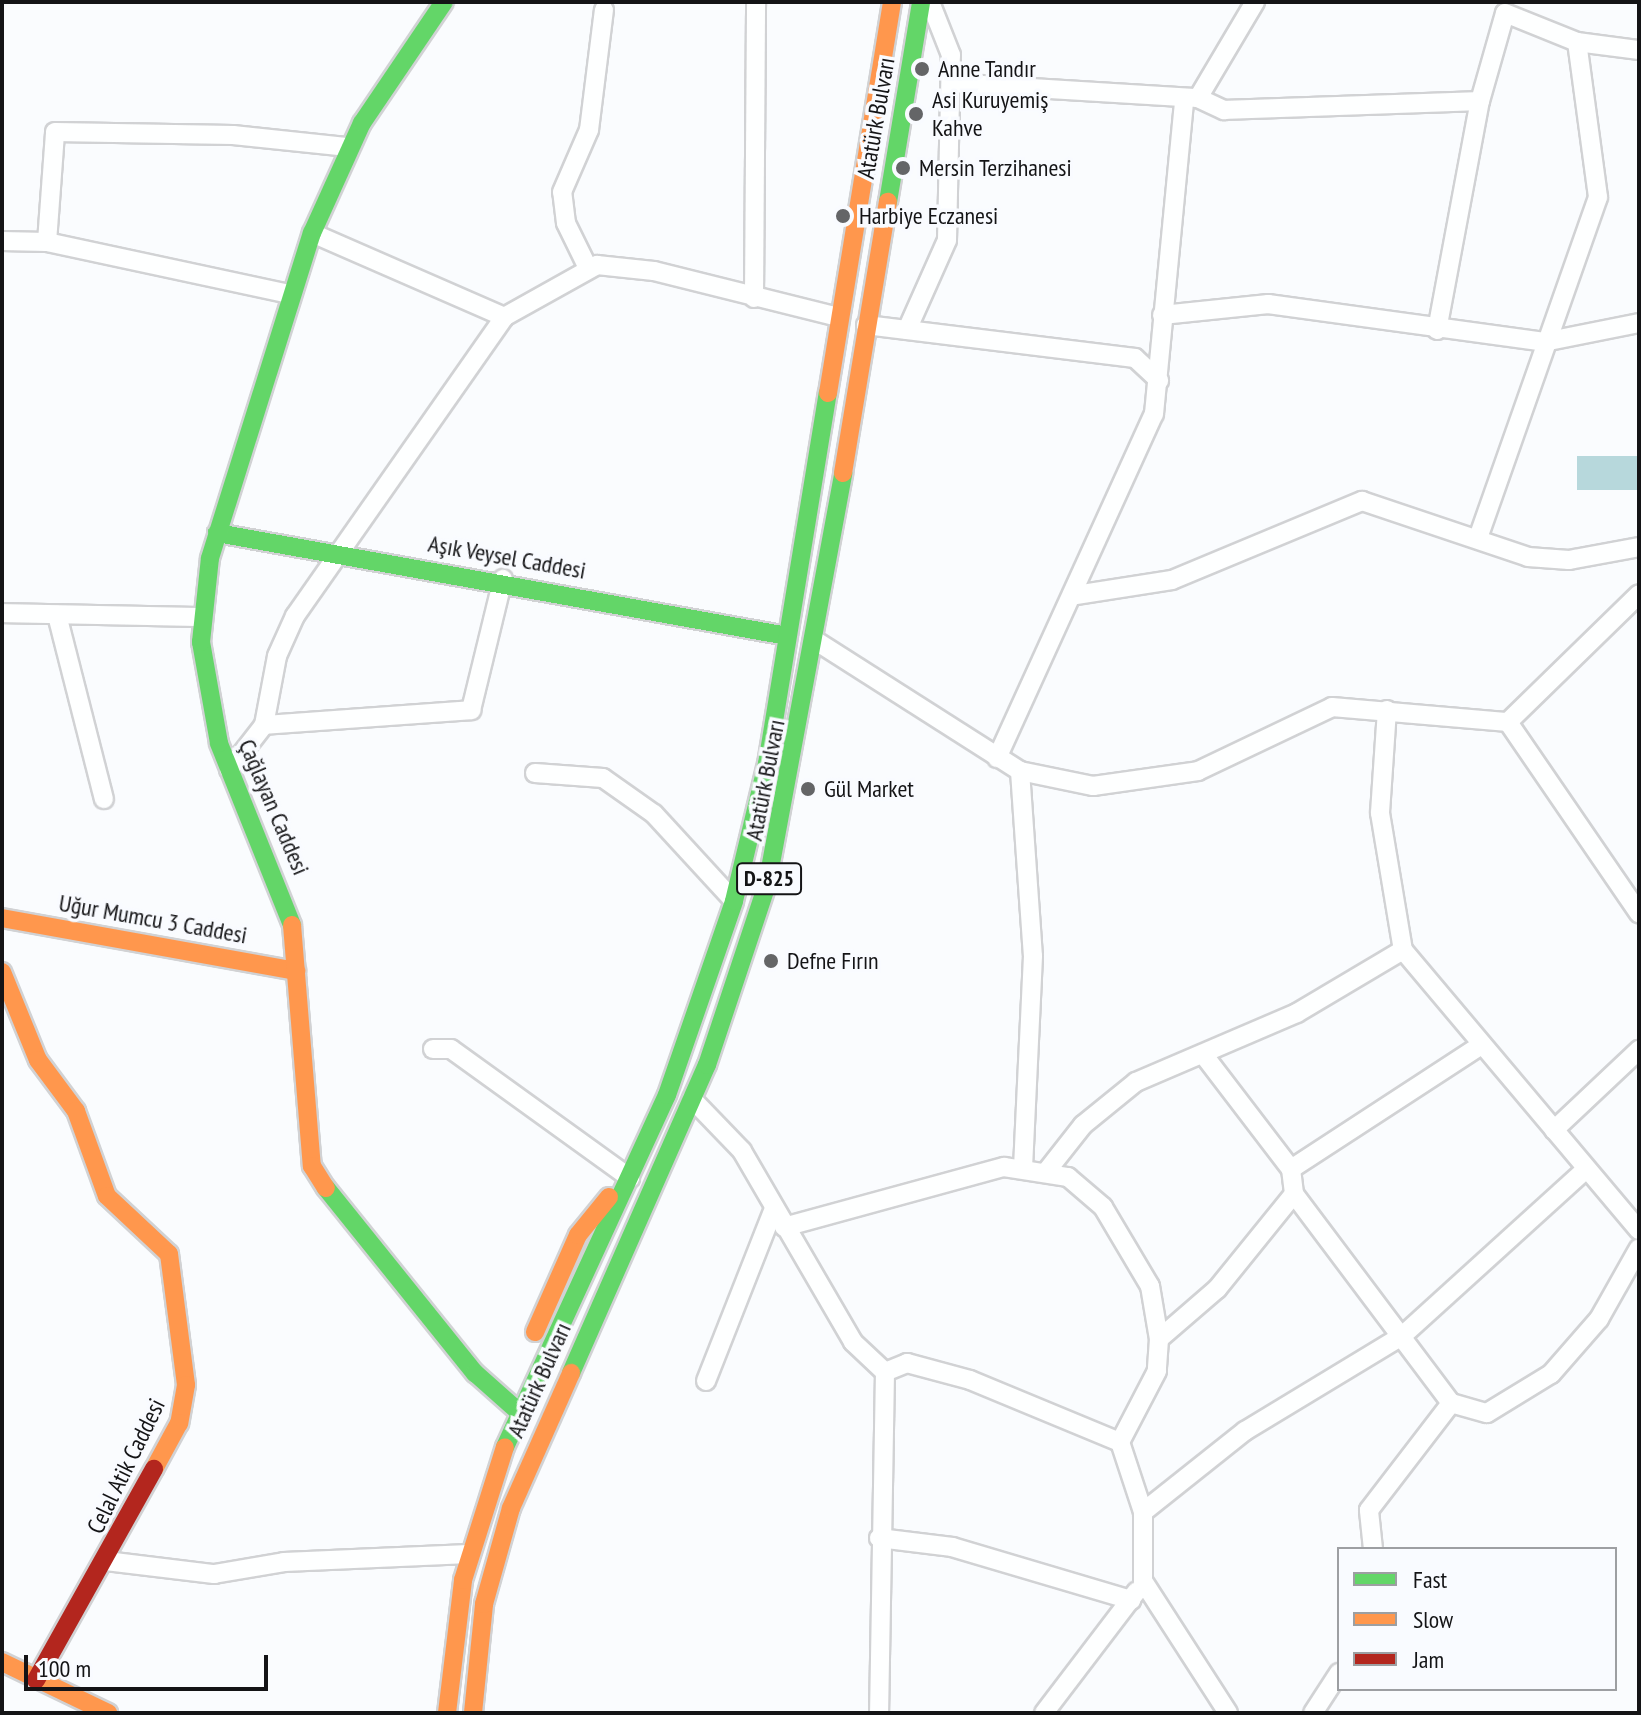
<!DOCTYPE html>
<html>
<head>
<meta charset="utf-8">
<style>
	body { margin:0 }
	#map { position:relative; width:1641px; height:1715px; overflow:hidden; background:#fafcfe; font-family:"PT Sans Narrow",sans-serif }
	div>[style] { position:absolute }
	.water>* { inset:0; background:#b7d8dc }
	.roads { filter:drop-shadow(2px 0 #d1d2d4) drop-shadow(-2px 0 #d1d2d4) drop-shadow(0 2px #d1d2d4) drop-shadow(0 -2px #d1d2d4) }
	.street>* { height:18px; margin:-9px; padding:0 9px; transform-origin:9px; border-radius:9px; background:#feffff }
	.fast>* { height:18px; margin:-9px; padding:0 9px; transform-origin:9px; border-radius:9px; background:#63d668 }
	.slow>* { height:18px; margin:-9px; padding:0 9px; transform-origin:9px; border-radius:9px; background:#ff974d }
	.jam>* { height:18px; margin:-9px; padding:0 9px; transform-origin:9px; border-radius:9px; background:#b3261e }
	.dots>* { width:22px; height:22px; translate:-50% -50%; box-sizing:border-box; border:4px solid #f9fbff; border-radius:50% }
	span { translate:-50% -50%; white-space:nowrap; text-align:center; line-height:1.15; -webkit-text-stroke:7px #f9fbff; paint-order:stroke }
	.shield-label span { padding:2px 6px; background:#f9fbff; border:2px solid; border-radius:6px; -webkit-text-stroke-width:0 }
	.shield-label { font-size:22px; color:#141416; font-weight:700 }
	.poi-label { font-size:24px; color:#141416 }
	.left { translate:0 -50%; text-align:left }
	.street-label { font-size:24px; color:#141416 }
	.frame { position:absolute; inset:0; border:4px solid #141416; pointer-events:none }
	.legend { position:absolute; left:1337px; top:1547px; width:280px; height:144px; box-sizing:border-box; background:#f9fbff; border:2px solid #9d9fa2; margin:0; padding:10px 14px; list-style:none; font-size:24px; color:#141416 }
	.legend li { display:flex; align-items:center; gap:16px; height:40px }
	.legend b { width:40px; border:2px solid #9d9fa2 }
	.scale { position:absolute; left:24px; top:1655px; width:244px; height:36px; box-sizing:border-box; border:4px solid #141416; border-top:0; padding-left:10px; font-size:24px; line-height:28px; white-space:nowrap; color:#141416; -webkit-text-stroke:6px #f9fbff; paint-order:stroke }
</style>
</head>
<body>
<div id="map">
	<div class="water">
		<div style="clip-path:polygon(1577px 456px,1639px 456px,1639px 490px,1577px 490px)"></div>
	</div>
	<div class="roads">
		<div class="street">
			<div style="left:951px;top:83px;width:247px;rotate:3.5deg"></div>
			<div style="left:1198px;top:98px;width:112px;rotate:-59.3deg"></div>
			<div style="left:1198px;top:98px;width:29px;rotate:25deg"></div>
			<div style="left:1224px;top:110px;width:256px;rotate:-2deg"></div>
			<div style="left:312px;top:233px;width:210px;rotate:23.6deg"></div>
			<div style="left:2px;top:241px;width:45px;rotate:1.3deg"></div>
			<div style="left:47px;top:242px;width:249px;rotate:12.1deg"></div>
			<div style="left:47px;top:242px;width:110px;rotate:-85.8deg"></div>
			<div style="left:55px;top:132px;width:178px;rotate:1deg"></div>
			<div style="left:233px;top:135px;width:116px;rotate:6deg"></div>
			<div style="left:588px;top:268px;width:50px;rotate:-116.1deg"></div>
			<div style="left:566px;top:223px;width:31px;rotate:-97deg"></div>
			<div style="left:562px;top:192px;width:68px;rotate:-66.5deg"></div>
			<div style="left:589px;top:130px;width:121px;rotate:-82.9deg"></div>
			<div style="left:754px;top:298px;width:296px;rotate:-89.6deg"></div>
			<div style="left:1162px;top:315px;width:107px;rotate:-5.9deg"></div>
			<div style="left:1268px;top:304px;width:279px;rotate:7.8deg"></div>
			<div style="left:1544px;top:342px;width:97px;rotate:-11.3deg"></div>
			<div style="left:866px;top:325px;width:271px;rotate:7deg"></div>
			<div style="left:1135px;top:358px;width:33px;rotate:43deg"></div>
			<div style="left:907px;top:330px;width:98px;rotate:-66deg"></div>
			<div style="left:947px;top:240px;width:185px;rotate:-88.8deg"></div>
			<div style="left:951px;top:55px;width:57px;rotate:-111.6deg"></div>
			<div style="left:1437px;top:330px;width:233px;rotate:-79.4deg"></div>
			<div style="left:1480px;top:101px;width:91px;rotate:-74.1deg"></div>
			<div style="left:1505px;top:13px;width:78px;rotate:21.9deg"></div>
			<div style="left:1577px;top:42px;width:63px;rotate:7.4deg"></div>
			<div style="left:1478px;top:538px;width:361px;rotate:-70.6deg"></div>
			<div style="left:1598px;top:197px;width:156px;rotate:-97.7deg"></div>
			<div style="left:1076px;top:595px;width:97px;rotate:-8.9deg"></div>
			<div style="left:1172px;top:580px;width:206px;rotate:-22.6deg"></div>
			<div style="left:1362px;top:501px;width:175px;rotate:18.6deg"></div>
			<div style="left:1528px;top:557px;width:41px;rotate:4.2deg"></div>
			<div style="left:1569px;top:560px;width:71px;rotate:-10.5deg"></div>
			<div style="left:2px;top:613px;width:199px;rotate:1.2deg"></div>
			<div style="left:57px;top:615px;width:190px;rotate:75.7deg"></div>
			<div style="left:816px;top:641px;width:242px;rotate:32.5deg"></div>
			<div style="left:1020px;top:771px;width:75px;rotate:11.6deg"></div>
			<div style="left:1093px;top:786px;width:106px;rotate:-8.1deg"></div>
			<div style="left:1198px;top:771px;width:148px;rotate:-25.5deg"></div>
			<div style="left:1332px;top:707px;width:177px;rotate:4.9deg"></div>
			<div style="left:1508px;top:722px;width:183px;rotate:-44.3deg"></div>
			<div style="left:1387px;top:710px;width:103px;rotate:93.9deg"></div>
			<div style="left:1380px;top:813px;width:139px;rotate:80.5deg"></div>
			<div style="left:1403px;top:950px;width:366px;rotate:49.9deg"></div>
			<div style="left:1508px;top:722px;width:232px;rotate:55.6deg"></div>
			<div style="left:264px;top:725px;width:70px;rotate:-79.3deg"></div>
			<div style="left:277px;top:656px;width:44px;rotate:-65.8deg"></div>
			<div style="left:295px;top:616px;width:365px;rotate:-55deg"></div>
			<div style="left:504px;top:317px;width:107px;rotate:-29.2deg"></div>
			<div style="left:597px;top:265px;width:57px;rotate:6deg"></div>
			<div style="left:654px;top:271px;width:191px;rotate:14deg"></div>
			<div style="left:997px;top:758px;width:378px;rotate:-65.5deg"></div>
			<div style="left:1154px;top:414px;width:314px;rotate:-84.5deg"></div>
			<div style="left:229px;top:770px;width:57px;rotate:-52.1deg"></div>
			<div style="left:264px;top:725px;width:208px;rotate:-4.1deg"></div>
			<div style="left:471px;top:710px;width:135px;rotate:-76.3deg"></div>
			<div style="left:1020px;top:771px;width:185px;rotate:86deg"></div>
			<div style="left:1033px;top:956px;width:211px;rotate:92.7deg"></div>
			<div style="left:535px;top:773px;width:68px;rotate:4.2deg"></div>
			<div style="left:603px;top:778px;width:62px;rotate:35.2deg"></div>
			<div style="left:654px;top:814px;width:118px;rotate:47.4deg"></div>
			<div style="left:433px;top:1049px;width:18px"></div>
			<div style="left:451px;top:1049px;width:221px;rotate:35.8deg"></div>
			<div style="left:1206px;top:1058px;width:140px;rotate:52.6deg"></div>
			<div style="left:1291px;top:1169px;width:25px;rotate:83deg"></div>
			<div style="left:1294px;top:1194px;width:261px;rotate:53.1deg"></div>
			<div style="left:1451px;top:1403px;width:37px;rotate:16deg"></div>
			<div style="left:1487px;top:1413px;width:75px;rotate:-31.4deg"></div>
			<div style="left:1551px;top:1374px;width:73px;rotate:-48.9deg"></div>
			<div style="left:1599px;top:1319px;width:81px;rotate:-60.6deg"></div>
			<div style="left:692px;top:1099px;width:72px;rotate:46.1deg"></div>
			<div style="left:742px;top:1151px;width:221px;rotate:59.8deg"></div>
			<div style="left:853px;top:1342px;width:44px;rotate:43.2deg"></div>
			<div style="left:885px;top:1372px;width:341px;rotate:91deg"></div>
			<div style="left:1554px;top:1130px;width:117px;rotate:-43.3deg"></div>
			<div style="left:1291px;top:1169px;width:225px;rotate:-33.1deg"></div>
			<div style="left:1046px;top:1172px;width:60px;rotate:-51.8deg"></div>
			<div style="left:1083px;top:1125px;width:68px;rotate:-39.1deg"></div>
			<div style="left:1136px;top:1082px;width:175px;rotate:-23.2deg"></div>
			<div style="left:1297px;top:1013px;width:123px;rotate:-30.7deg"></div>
			<div style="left:784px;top:1227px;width:228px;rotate:-15.3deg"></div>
			<div style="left:1004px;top:1167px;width:65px;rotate:8.9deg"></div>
			<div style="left:1068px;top:1177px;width:46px;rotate:40.6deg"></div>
			<div style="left:1103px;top:1207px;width:92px;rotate:59.3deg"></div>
			<div style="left:1150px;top:1286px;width:54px;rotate:80.4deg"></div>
			<div style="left:1159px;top:1339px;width:32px;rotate:94deg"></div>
			<div style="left:1157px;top:1371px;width:80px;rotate:117.5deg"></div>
			<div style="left:1120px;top:1442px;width:74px;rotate:71.8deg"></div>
			<div style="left:1143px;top:1512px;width:69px;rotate:90deg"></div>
			<div style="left:1143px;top:1581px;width:157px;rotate:57.2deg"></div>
			<div style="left:1159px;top:1339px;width:77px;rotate:-40.8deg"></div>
			<div style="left:1217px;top:1289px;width:122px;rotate:-51deg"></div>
			<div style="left:885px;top:1372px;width:24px;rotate:-22deg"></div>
			<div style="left:907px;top:1363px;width:65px;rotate:15.1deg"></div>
			<div style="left:970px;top:1380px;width:162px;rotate:22.5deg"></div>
			<div style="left:706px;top:1381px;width:186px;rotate:-68.5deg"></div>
			<div style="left:1143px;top:1512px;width:130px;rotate:-38.5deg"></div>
			<div style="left:1245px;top:1431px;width:184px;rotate:-31.2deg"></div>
			<div style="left:1402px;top:1336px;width:248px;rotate:-42.2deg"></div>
			<div style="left:879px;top:1538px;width:74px;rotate:7deg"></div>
			<div style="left:952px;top:1547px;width:187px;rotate:16.5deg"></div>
			<div style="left:1373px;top:1549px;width:39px;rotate:-96deg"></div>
			<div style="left:1369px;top:1510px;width:135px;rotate:-52.5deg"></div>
			<div style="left:106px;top:1561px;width:109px;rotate:6.9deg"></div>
			<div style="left:214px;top:1574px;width:71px;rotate:-9.7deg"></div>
			<div style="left:284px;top:1562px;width:185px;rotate:-2.5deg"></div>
			<div style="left:1044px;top:1713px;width:153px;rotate:-52.7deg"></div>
			<div style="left:1313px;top:1713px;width:48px;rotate:-57deg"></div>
		</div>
		<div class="fast">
			<div style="left:888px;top:202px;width:203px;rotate:-80.6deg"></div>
			<div style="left:217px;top:533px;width:579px;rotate:10.24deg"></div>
			<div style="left:292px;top:925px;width:196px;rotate:-111.9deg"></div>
			<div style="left:219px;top:743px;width:103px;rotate:-100.1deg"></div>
			<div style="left:201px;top:642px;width:84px;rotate:-83.9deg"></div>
			<div style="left:210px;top:558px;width:341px;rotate:-72.6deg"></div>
			<div style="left:312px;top:233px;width:121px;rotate:-65.6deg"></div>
			<div style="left:362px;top:123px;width:146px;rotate:-55.9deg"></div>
			<div style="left:326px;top:1188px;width:238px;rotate:51.2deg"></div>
			<div style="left:475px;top:1373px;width:60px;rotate:41.6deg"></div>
			<div style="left:571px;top:1373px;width:337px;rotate:-66.2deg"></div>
			<div style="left:707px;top:1065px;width:190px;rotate:-71.6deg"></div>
			<div style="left:767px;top:885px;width:419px;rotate:-79.5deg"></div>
			<div style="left:505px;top:1447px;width:387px;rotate:-65.3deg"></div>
			<div style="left:667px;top:1095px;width:205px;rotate:-70.9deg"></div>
			<div style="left:734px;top:901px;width:141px;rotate:-76.5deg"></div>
			<div style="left:767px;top:764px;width:376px;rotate:-80.7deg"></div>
		</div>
		<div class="slow">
			<div style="left:828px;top:393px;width:396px;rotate:-80.7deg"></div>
			<div style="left:843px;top:473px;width:275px;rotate:-80.6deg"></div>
			<div style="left:2px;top:918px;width:299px;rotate:10.2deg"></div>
			<div style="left:292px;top:925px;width:242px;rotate:85.3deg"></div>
			<div style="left:312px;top:1166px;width:26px;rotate:58deg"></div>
			<div style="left:2px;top:972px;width:95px;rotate:67.8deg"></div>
			<div style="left:38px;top:1060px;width:64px;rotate:53.3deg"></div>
			<div style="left:76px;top:1111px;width:90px;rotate:70deg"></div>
			<div style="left:107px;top:1196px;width:85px;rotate:43.1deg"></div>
			<div style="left:169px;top:1254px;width:132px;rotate:82.6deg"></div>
			<div style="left:186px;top:1385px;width:39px;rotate:100deg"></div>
			<div style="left:179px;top:1423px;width:52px;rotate:118.5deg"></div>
			<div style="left:535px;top:1332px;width:106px;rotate:-66.1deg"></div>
			<div style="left:578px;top:1235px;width:49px;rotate:-50.8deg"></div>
			<div style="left:2px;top:1662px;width:118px;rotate:25.7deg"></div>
			<div style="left:447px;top:1713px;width:134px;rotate:-83.1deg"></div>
			<div style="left:463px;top:1580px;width:139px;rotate:-72.5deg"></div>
			<div style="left:473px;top:1713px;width:110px;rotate:-84.2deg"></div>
			<div style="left:484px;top:1604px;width:100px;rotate:-74.3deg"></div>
			<div style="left:511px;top:1508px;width:148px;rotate:-66deg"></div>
		</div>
		<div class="jam">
			<div style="left:36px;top:1680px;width:242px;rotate:-60.8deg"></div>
		</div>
	</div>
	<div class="dots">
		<div style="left:922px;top:69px;background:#646567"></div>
		<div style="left:916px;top:114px;background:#646567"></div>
		<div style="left:903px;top:168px;background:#646567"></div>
		<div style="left:843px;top:216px;background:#646567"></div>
		<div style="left:808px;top:789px;background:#646567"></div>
		<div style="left:771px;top:961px;background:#646567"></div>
	</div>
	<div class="shield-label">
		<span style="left:769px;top:879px">D-825</span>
	</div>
	<div class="poi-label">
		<span class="left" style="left:938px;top:69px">Anne Tandır</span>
		<span class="left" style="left:932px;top:114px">Asi Kuruyemiş<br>Kahve</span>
		<span class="left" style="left:919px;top:168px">Mersin Terzihanesi</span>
		<span class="left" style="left:859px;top:216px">Harbiye Eczanesi</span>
		<span class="left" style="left:824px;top:789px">Gül Market</span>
		<span class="left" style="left:787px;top:961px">Defne Fırın</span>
	</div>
	<div class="street-label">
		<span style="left:876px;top:118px;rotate:-80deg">Atatürk Bulvarı</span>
		<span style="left:507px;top:557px;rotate:10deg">Aşık Veysel Caddesi</span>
		<span style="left:765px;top:780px;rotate:-79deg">Atatürk Bulvarı</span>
		<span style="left:274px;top:807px;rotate:67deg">Çağlayan Caddesi</span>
		<span style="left:153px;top:919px;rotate:10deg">Uğur Mumcu 3 Caddesi</span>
		<span style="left:539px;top:1380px;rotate:-66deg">Atatürk Bulvarı</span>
		<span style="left:126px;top:1466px;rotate:-64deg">Celal Atik Caddesi</span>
	</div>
	<div class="frame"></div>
	<ul class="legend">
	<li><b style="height:10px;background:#63d668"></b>Fast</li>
	<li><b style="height:10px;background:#ff974d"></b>Slow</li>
	<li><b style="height:10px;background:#b3261e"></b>Jam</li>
	</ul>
	<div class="scale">100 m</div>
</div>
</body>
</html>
